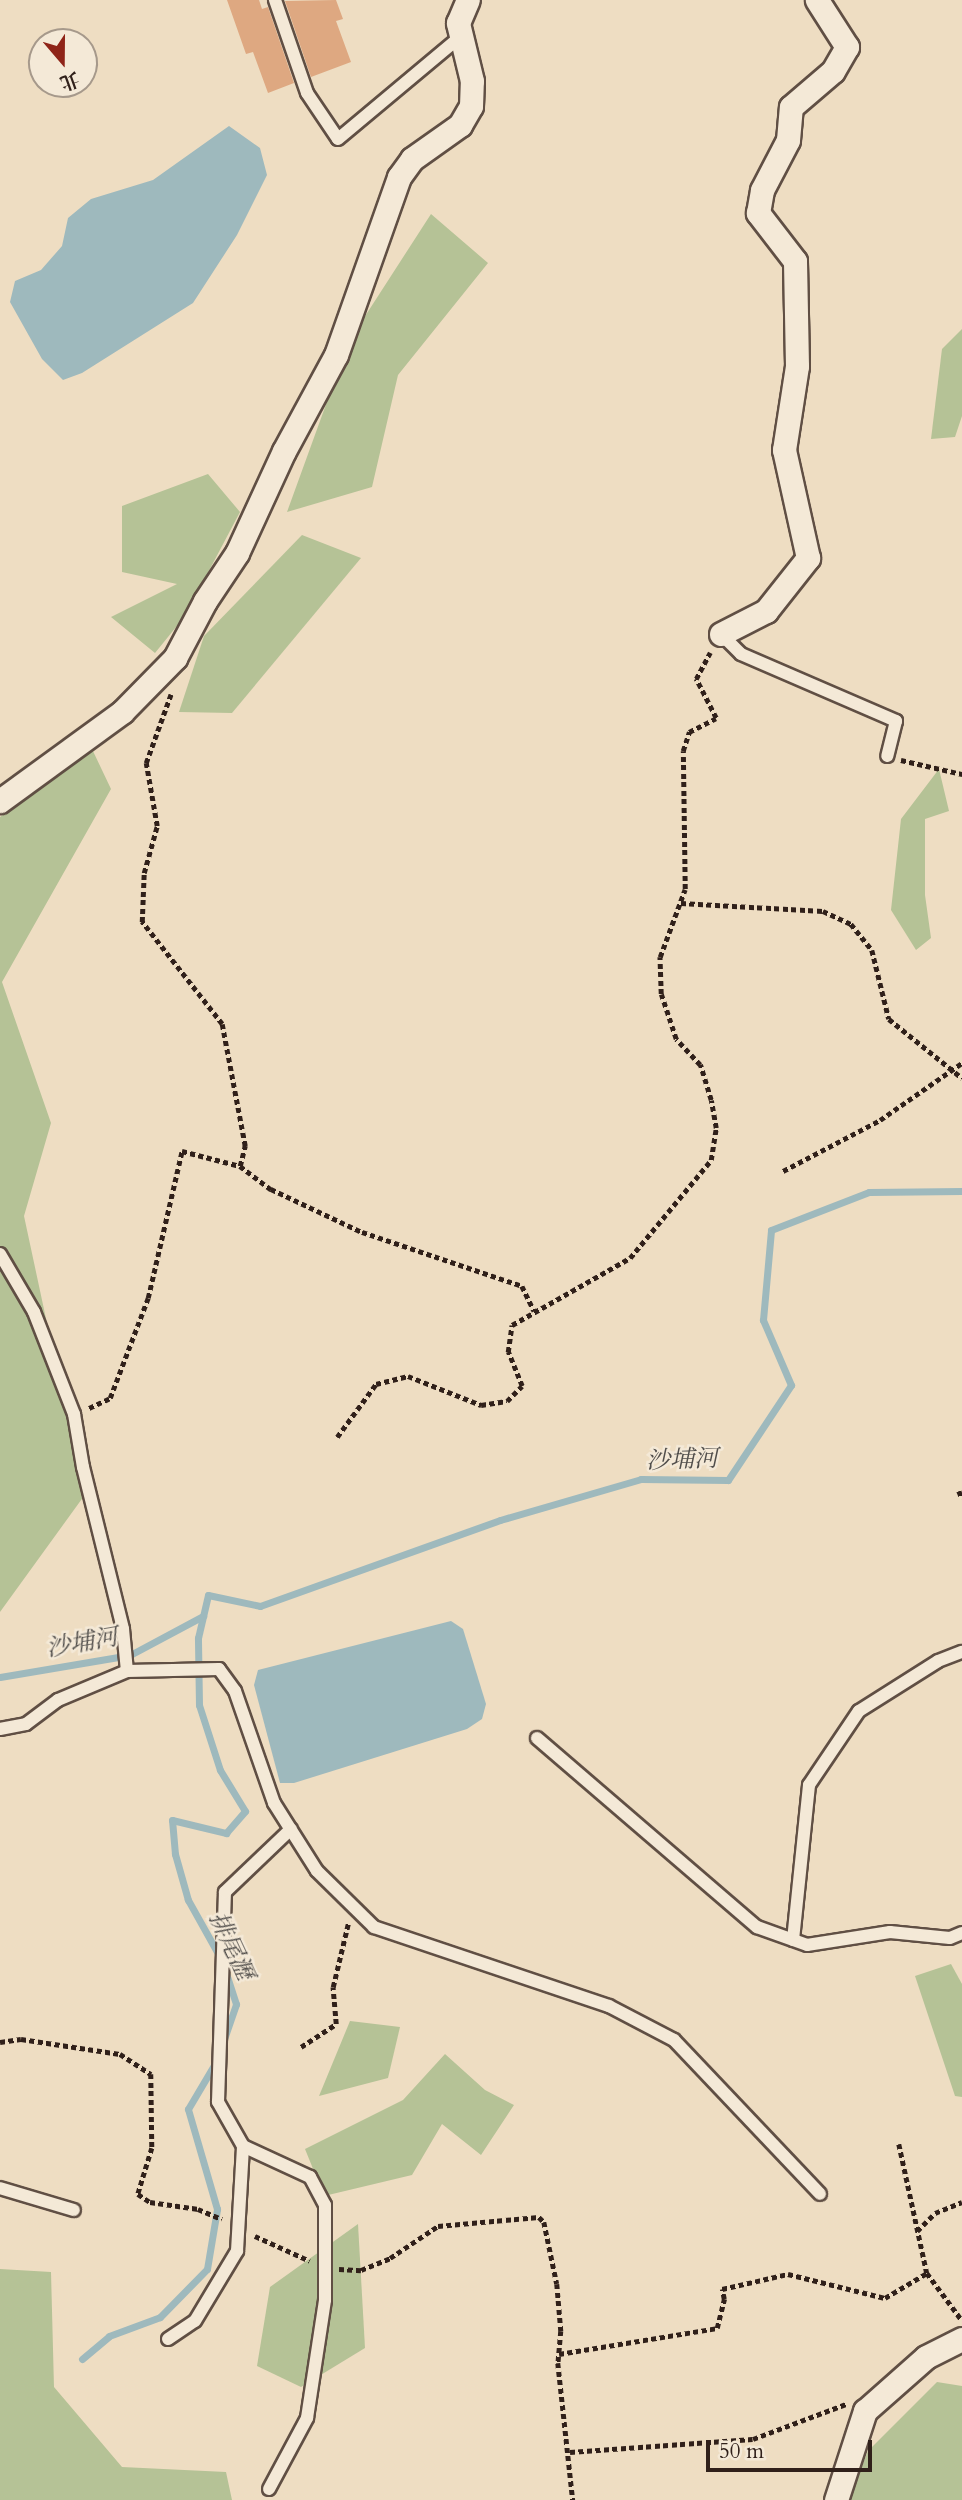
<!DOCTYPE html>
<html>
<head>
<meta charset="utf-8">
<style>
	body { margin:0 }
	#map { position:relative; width:962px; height:2500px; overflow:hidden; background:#eeddc2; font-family:Cardo,"Noto Serif TC",serif }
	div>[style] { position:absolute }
	.green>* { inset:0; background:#b5c296 }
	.water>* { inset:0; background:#9eb9bd }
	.stream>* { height:7px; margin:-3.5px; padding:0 3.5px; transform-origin:3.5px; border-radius:3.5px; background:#9eb9bd }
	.building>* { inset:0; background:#dea881 }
	.path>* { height:4.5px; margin-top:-2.25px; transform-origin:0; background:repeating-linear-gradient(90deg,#30201a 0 5px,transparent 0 8.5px) }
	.roads { filter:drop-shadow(2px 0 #604f44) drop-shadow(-2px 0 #604f44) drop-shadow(0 2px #604f44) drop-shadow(0 -2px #604f44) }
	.lane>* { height:12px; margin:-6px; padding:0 6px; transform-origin:6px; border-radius:6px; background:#f4e9d7 }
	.street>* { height:23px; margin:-11.5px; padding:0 11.5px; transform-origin:11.5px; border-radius:11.5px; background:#f4e9d7 }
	span { translate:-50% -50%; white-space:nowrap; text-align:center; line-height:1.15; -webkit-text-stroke:5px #f4e9d7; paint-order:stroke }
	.water-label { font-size:24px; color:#514e4b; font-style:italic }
	.north { position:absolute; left:28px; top:28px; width:70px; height:70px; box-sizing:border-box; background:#f4e9d7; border:2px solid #a6998b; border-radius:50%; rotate:160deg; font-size:19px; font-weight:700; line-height:28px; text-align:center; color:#30201a }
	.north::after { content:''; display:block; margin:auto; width:24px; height:32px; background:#8f2418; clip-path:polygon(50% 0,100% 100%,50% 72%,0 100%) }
	.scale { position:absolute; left:706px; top:2440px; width:166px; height:32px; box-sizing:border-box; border:4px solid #30201a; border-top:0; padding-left:9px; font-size:21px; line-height:24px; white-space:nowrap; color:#30201a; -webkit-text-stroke:5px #f4e9d7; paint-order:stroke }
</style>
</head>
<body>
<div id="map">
	<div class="green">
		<div style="clip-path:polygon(431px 214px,488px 263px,398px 375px,372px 487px,287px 512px,349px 341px)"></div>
		<div style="clip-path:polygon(962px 329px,962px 416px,955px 437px,931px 439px,942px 349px)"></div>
		<div style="clip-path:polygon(208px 474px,240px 512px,185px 616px,155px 653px,111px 617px,177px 584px,122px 572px,122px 506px)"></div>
		<div style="clip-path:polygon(302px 535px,361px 558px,232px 713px,179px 712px,204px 636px)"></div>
		<div style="clip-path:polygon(92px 749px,111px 789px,2px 982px,51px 1123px,24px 1216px,84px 1496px,0 1612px,0 817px)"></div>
		<div style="clip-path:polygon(939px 769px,949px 811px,925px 819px,925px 895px,931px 938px,916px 950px,891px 910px,901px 819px)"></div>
		<div style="clip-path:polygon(951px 1964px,962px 1984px,962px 2097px,955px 2096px,915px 1976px)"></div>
		<div style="clip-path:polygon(350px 2021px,400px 2027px,388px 2078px,319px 2096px)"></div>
		<div style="clip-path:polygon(445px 2054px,485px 2090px,514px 2105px,481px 2155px,442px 2124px,412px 2175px,324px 2196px,305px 2149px,403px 2100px)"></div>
		<div style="clip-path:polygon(358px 2224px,365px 2348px,301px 2387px,257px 2366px,270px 2287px)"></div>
		<div style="clip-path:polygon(0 2269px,51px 2272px,54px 2387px,122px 2467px,226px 2472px,232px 2500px,0 2500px)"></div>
		<div style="clip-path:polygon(937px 2382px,962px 2386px,962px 2500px,848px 2500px,868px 2451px)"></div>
	</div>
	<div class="water">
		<div style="clip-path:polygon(229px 126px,260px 148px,267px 175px,237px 235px,193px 303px,82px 373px,63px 380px,42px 359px,10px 302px,15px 281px,41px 270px,62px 246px,68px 218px,91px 199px,153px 180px)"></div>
		<div style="clip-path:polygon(451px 1621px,463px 1629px,486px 1704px,482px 1719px,467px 1729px,294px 1783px,280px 1783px,254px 1685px,258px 1670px)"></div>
	</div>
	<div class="stream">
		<div style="left:0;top:1677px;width:132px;rotate:-9.6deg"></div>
		<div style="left:130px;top:1655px;width:83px;rotate:-28.1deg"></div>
		<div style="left:221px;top:1959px;width:68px;rotate:-119.2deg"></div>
		<div style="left:188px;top:1900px;width:48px;rotate:-105.8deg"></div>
		<div style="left:175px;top:1854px;width:34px;rotate:-95deg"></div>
		<div style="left:172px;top:1820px;width:56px;rotate:13.5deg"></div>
		<div style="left:226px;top:1833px;width:29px;rotate:-49deg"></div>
		<div style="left:245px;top:1811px;width:48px;rotate:-121.4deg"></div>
		<div style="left:220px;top:1770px;width:68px;rotate:-107.9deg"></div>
		<div style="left:199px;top:1705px;width:67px;rotate:-90.9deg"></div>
		<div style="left:198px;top:1638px;width:44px;rotate:-76.9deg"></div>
		<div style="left:208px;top:1595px;width:53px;rotate:11.9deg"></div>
		<div style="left:260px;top:1606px;width:255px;rotate:-19.7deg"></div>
		<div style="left:500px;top:1520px;width:147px;rotate:-16.2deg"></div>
		<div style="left:641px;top:1479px;width:87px;rotate:0.7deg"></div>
		<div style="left:728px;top:1480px;width:114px;rotate:-56.4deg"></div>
		<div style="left:791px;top:1385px;width:71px;rotate:-113.3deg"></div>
		<div style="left:763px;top:1320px;width:90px;rotate:-84.9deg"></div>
		<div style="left:771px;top:1230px;width:105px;rotate:-21.2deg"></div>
		<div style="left:869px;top:1192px;width:93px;rotate:-0.6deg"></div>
		<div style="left:224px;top:2039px;width:37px;rotate:-71deg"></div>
		<div style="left:236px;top:2004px;width:33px;rotate:-108deg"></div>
		<div style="left:82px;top:2359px;width:35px;rotate:-40deg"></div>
		<div style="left:109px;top:2336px;width:54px;rotate:-20.4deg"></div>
		<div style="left:160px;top:2317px;width:67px;rotate:-45.6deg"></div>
		<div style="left:207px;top:2269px;width:61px;rotate:-80.5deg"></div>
		<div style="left:217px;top:2209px;width:104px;rotate:-106.2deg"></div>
		<div style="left:188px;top:2109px;width:57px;rotate:-59.4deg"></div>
	</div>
	<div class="building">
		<div style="clip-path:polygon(227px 0,259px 0,262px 9px,268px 7px,294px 83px,268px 93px,253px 52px,246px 54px)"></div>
		<div style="clip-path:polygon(336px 0,343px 19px,336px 21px,351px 62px,311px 77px,285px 1px)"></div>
	</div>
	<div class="path">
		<div style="left:901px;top:760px;width:63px;rotate:12.9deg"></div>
		<div style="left:681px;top:903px;width:142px;rotate:3.2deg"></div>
		<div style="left:823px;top:911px;width:31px;rotate:25deg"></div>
		<div style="left:851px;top:924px;width:33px;rotate:51deg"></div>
		<div style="left:872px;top:950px;width:71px;rotate:76.2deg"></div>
		<div style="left:889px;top:1019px;width:94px;rotate:38.9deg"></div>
		<div style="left:240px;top:1166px;width:39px;rotate:37deg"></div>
		<div style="left:271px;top:1189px;width:101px;rotate:25.3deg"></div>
		<div style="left:362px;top:1232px;width:169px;rotate:18.6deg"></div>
		<div style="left:522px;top:1286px;width:28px;rotate:64deg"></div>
		<div style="left:783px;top:1171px;width:110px;rotate:-27.7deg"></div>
		<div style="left:880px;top:1120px;width:100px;rotate:-34.8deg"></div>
		<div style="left:89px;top:1408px;width:23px;rotate:-25deg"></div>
		<div style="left:110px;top:1398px;width:107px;rotate:-69.2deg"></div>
		<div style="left:148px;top:1298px;width:151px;rotate:-77deg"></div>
		<div style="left:182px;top:1151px;width:60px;rotate:14.5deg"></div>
		<div style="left:240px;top:1166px;width:21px;rotate:-76deg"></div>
		<div style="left:245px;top:1146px;width:124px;rotate:-100.7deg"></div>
		<div style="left:222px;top:1024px;width:130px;rotate:-128.1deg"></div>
		<div style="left:142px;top:922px;width:49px;rotate:-87.7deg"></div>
		<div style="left:144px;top:873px;width:49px;rotate:-74.5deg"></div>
		<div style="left:157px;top:826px;width:64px;rotate:-99.9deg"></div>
		<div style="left:146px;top:763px;width:73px;rotate:-70.1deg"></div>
		<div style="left:337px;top:1437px;width:66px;rotate:-53.7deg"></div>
		<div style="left:376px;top:1384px;width:33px;rotate:-14deg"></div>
		<div style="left:408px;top:1376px;width:79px;rotate:21.7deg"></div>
		<div style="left:481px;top:1405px;width:26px;rotate:-9deg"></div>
		<div style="left:507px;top:1401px;width:21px;rotate:-45deg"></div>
		<div style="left:522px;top:1386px;width:37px;rotate:-112deg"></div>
		<div style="left:508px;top:1352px;width:27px;rotate:-82deg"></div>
		<div style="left:512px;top:1325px;width:136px;rotate:-29.6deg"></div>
		<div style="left:630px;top:1258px;width:127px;rotate:-50.4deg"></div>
		<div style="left:711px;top:1160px;width:32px;rotate:-81deg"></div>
		<div style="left:716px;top:1128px;width:28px;rotate:-100deg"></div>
		<div style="left:711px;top:1100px;width:37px;rotate:-107deg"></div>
		<div style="left:700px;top:1065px;width:35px;rotate:-133deg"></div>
		<div style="left:676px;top:1039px;width:47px;rotate:-108.4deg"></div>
		<div style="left:661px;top:994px;width:37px;rotate:-92deg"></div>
		<div style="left:660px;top:957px;width:72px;rotate:-69.8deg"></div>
		<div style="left:685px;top:889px;width:138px;rotate:-90.8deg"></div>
		<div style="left:683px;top:751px;width:20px;rotate:-72deg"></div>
		<div style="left:689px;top:732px;width:30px;rotate:-27deg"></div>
		<div style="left:716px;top:718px;width:44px;rotate:-117.1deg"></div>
		<div style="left:696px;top:679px;width:30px;rotate:-62deg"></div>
		<div style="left:959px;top:1491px;width:8px;rotate:67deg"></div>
		<div style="left:0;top:2042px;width:21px;rotate:-8deg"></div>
		<div style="left:21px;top:2039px;width:100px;rotate:8.6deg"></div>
		<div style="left:120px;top:2054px;width:37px;rotate:33deg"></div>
		<div style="left:151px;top:2074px;width:74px;rotate:89.2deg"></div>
		<div style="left:152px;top:2148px;width:48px;rotate:106.9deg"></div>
		<div style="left:138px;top:2194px;width:14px;rotate:34deg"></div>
		<div style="left:150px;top:2202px;width:49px;rotate:8.3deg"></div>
		<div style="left:198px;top:2209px;width:26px;rotate:23deg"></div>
		<div style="left:301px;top:2047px;width:42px;rotate:-33.3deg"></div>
		<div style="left:336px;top:2024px;width:37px;rotate:-95deg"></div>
		<div style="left:333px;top:1987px;width:65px;rotate:-76.6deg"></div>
		<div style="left:899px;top:2144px;width:132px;rotate:77.8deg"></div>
		<div style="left:917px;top:2231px;width:25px;rotate:-45deg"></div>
		<div style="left:935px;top:2213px;width:29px;rotate:-22deg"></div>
		<div style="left:255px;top:2236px;width:60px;rotate:24.4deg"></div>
		<div style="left:339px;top:2269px;width:22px;rotate:3deg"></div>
		<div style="left:361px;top:2270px;width:31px;rotate:-22deg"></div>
		<div style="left:390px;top:2258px;width:58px;rotate:-33.7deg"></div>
		<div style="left:438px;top:2226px;width:101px;rotate:-5.1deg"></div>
		<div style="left:539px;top:2217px;width:7px;rotate:45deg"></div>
		<div style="left:544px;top:2222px;width:63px;rotate:78.2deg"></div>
		<div style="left:557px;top:2284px;width:47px;rotate:85.1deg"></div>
		<div style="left:561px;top:2331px;width:32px;rotate:95deg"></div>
		<div style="left:558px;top:2363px;width:138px;rotate:83.8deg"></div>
		<div style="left:559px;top:2354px;width:160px;rotate:-9.3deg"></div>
		<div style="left:717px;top:2328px;width:30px;rotate:-76deg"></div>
		<div style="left:724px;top:2299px;width:10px;rotate:-101deg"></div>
		<div style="left:722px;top:2289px;width:68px;rotate:-12.8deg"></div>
		<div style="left:788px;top:2274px;width:100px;rotate:13.9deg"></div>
		<div style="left:885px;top:2298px;width:49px;rotate:-30.8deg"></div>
		<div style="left:927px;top:2273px;width:57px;rotate:53.5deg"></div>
		<div style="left:570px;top:2452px;width:183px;rotate:-4.1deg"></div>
		<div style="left:753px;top:2439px;width:99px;rotate:-20.6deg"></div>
	</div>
	<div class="roads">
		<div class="lane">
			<div style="left:275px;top:0;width:98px;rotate:71deg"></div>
			<div style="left:307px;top:93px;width:55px;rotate:56deg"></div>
			<div style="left:338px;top:139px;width:160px;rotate:-39.9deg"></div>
			<div style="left:721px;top:634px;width:28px;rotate:45deg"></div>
			<div style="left:741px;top:654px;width:169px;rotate:23.4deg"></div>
			<div style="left:896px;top:721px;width:36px;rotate:104deg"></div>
			<div style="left:0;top:1254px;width:67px;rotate:59.6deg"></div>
			<div style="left:34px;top:1312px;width:110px;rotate:68.6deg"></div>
			<div style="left:74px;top:1414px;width:54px;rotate:80.4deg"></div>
			<div style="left:83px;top:1467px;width:167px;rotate:76.1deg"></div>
			<div style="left:123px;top:1629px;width:42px;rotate:84.6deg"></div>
			<div style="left:0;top:1729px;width:26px;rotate:-11deg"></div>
			<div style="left:26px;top:1724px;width:40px;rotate:-37deg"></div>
			<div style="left:58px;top:1700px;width:75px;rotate:-22.8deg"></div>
			<div style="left:127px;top:1671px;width:92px;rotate:-1.2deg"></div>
			<div style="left:219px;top:1669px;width:27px;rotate:54deg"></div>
			<div style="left:235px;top:1691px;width:119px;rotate:70.8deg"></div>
			<div style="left:274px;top:1803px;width:80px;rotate:57.7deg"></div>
			<div style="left:317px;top:1871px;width:80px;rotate:44.5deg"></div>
			<div style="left:374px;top:1927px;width:248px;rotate:18.6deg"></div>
			<div style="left:609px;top:2006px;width:73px;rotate:27.6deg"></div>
			<div style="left:674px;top:2040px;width:212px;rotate:46.5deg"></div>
			<div style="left:537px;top:1738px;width:290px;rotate:40.7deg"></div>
			<div style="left:757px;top:1927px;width:53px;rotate:19.8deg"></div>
			<div style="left:807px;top:1945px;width:84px;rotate:-8.9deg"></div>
			<div style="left:890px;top:1932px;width:60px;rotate:5.7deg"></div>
			<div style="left:950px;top:1938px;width:13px;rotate:-23deg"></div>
			<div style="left:793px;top:1940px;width:156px;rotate:-84.1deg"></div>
			<div style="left:809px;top:1785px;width:89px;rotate:-56deg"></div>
			<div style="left:859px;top:1711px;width:93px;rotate:-32.3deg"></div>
			<div style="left:938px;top:1661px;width:26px;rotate:-21deg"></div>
			<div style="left:0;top:2188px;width:77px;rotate:16.6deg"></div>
			<div style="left:168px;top:2339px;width:32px;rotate:-34deg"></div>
			<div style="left:195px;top:2321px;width:82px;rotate:-59deg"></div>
			<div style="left:237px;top:2251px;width:105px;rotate:-86.7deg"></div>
			<div style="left:269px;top:2489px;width:81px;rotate:-61.8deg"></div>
			<div style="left:307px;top:2418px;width:119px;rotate:-81.3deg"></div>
			<div style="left:325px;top:2300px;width:95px;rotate:-90deg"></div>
			<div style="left:325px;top:2205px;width:32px;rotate:-118deg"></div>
			<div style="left:310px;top:2177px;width:74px;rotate:-155.2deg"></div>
			<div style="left:243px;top:2146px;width:51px;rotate:-119.6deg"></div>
			<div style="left:218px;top:2102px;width:210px;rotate:-88.1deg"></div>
			<div style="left:225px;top:1892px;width:91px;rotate:-43.7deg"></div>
		</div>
		<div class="street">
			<div style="left:721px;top:634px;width:51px;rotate:-27.1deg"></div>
			<div style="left:766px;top:611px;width:68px;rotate:-51.6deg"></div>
			<div style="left:808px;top:558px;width:111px;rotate:-102.5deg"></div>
			<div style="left:784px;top:450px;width:85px;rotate:-81.2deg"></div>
			<div style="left:797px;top:366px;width:105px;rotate:-91.1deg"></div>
			<div style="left:795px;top:261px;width:61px;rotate:-127.6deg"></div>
			<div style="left:758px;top:213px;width:23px;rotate:-80deg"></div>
			<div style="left:762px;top:190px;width:56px;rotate:-62.5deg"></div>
			<div style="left:788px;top:140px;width:33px;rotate:-85deg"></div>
			<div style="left:791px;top:107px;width:55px;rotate:-40.6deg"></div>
			<div style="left:833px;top:71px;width:28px;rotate:-60deg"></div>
			<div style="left:847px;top:47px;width:56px;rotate:-122.6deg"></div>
			<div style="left:0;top:801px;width:151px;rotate:-36.1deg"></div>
			<div style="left:122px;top:712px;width:76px;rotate:-45.5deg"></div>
			<div style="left:175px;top:658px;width:64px;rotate:-62.2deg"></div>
			<div style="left:205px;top:601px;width:58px;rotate:-56.3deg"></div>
			<div style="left:237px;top:553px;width:112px;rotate:-65.3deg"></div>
			<div style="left:284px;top:451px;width:109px;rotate:-61.6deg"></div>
			<div style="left:336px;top:355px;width:189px;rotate:-70.5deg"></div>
			<div style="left:399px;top:177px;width:22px;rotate:-54deg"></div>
			<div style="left:412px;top:159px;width:59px;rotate:-35.3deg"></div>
			<div style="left:460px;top:125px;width:22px;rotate:-60deg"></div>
			<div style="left:471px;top:106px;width:25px;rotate:-88deg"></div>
			<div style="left:472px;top:81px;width:60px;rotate:-103.6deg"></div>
			<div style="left:458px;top:23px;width:25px;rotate:-67deg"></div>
			<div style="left:836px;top:2500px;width:94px;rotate:-72deg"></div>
			<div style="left:865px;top:2411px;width:81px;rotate:-41.5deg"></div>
			<div style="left:926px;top:2357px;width:40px;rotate:-26.6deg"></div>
		</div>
	</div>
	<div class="water-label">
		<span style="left:682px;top:1460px;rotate:-2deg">沙埔河</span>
		<span style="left:82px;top:1643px;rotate:-10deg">沙埔河</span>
		<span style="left:231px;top:1946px;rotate:65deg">排尾瀝</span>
	</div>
	<div class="north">北</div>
	<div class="scale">50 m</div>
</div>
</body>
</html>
